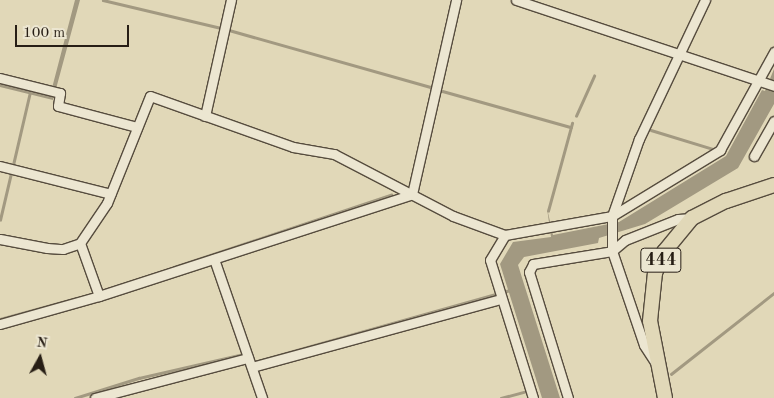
<!DOCTYPE html>
<html>
<head>
<meta charset="utf-8">
<style>
	body { margin:0 }
	#map { position:relative; width:774px; height:398px; overflow:hidden; background:#e1d8b8; font-family:"Old Standard TT",serif }
	div>[style] { position:absolute }
	.water>* { inset:0; background:#a29981 }
	.stream>* { height:2.5px; margin:-1.25px; padding:0 1.25px; transform-origin:1.25px; border-radius:1.25px; background:#a29981 }
	.roads { filter:drop-shadow(1px 0 #564c3e) drop-shadow(-1px 0 #564c3e) drop-shadow(0 1px #564c3e) drop-shadow(0 -1px #564c3e) }
	.minor>* { height:9px; margin:-4.5px; padding:0 4.5px; transform-origin:4.5px; border-radius:4.5px; background:#ece6d1 }
	.trunk>* { height:14px; margin:-7px; padding:0 7px; transform-origin:7px; border-radius:7px; background:#e1d8b8 }
	span { translate:-50% -50%; white-space:nowrap; text-align:center; line-height:1.15; -webkit-text-stroke:5px #ece6d1; paint-order:stroke }
	.shield-label span { padding:1px 4px; background:#ece6d1; border:1px solid; border-radius:4px; -webkit-text-stroke-width:0 }
	.shield-label { font-size:18px; color:#271e15; font-weight:700 }
	.north { position:absolute; left:15px; top:333px; width:50px; height:50px; -webkit-text-stroke:4px #ece6d1; paint-order:stroke; rotate:7deg; font-size:14px; font-weight:700; line-height:20px; text-align:center; color:#271e15 }
	.north::after { content:''; display:block; margin:auto; width:18px; height:22px; background:#271e15; clip-path:polygon(50% 0,100% 100%,50% 72%,0 100%) }
	.scale { position:absolute; left:15px; top:25px; width:114px; height:22px; box-sizing:border-box; border:2px solid #271e15; border-top:0; padding-left:6px; font-size:15px; line-height:18px; white-space:nowrap; color:#271e15; -webkit-text-stroke:4px #ece6d1; paint-order:stroke }
</style>
</head>
<body>
<div id="map">
	<div class="water">
		<div style="clip-path:polygon(75px 0,80px 0,53px 100px,0 87px,0 82px,52px 88px)"></div>
		<div style="clip-path:polygon(774px 69px,774px 104px,738px 168px,645px 224px,599px 238px,598px 243px,524px 257px,518px 265px,560px 398px,542px 398px,500px 264px,513px 242px,551px 237px,547px 208px,553px 235px,619px 222px,726px 156px,762px 90px,765px 91px)"></div>
	</div>
	<div class="stream">
		<div style="left:103px;top:0;width:121px;rotate:13.3deg"></div>
		<div style="left:229px;top:30px;width:210px;rotate:15.8deg"></div>
		<div style="left:439px;top:90px;width:137px;rotate:15.7deg"></div>
		<div style="left:576px;top:116px;width:44px;rotate:-65.8deg"></div>
		<div style="left:651px;top:130px;width:65px;rotate:17deg"></div>
		<div style="left:13px;top:165px;width:75px;rotate:-76.9deg"></div>
		<div style="left:548px;top:211px;width:91px;rotate:-74.7deg"></div>
		<div style="left:0;top:220px;width:48px;rotate:-76.8deg"></div>
		<div style="left:174px;top:267px;width:229px;rotate:-18.4deg"></div>
		<div style="left:0;top:319px;width:79px;rotate:-15.4deg"></div>
		<div style="left:252px;top:356px;width:6px;rotate:72deg"></div>
		<div style="left:254px;top:362px;width:267px;rotate:-15.7deg"></div>
		<div style="left:671px;top:374px;width:131px;rotate:-38.2deg"></div>
		<div style="left:75px;top:398px;width:67px;rotate:-17.4deg"></div>
		<div style="left:139px;top:378px;width:108px;rotate:-12.9deg"></div>
		<div style="left:501px;top:398px;width:27px;rotate:-15deg"></div>
	</div>
	<div class="roads">
		<div class="minor">
			<div style="left:516px;top:0;width:272px;rotate:18.4deg"></div>
			<div style="left:0;top:78px;width:62px;rotate:14deg"></div>
			<div style="left:60px;top:93px;width:13px;rotate:99deg"></div>
			<div style="left:58px;top:106px;width:82px;rotate:14.9deg"></div>
			<div style="left:205px;top:116px;width:119px;rotate:-77.4deg"></div>
			<div style="left:754px;top:156px;width:40px;rotate:-60.3deg"></div>
			<div style="left:0;top:166px;width:114px;rotate:14.2deg"></div>
			<div style="left:412px;top:194px;width:199px;rotate:-77.2deg"></div>
			<div style="left:505px;top:235px;width:29px;rotate:121deg"></div>
			<div style="left:490px;top:260px;width:145px;rotate:72.7deg"></div>
			<div style="left:0;top:239px;width:48px;rotate:10.8deg"></div>
			<div style="left:47px;top:248px;width:16px;rotate:4deg"></div>
			<div style="left:63px;top:249px;width:18px;rotate:-19deg"></div>
			<div style="left:80px;top:243px;width:48px;rotate:-56deg"></div>
			<div style="left:107px;top:203px;width:115px;rotate:-68.1deg"></div>
			<div style="left:150px;top:96px;width:152px;rotate:19.6deg"></div>
			<div style="left:293px;top:147px;width:42px;rotate:9.7deg"></div>
			<div style="left:334px;top:154px;width:134px;rotate:27.5deg"></div>
			<div style="left:453px;top:216px;width:55px;rotate:20.1deg"></div>
			<div style="left:505px;top:235px;width:109px;rotate:-10.1deg"></div>
			<div style="left:612px;top:216px;width:127px;rotate:-31.4deg"></div>
			<div style="left:720px;top:150px;width:112px;rotate:-61.1deg"></div>
			<div style="left:80px;top:243px;width:56px;rotate:70.3deg"></div>
			<div style="left:214px;top:259px;width:147px;rotate:70.9deg"></div>
			<div style="left:0;top:324px;width:103px;rotate:-15.8deg"></div>
			<div style="left:99px;top:296px;width:329px;rotate:-18deg"></div>
			<div style="left:655px;top:362px;width:20px;rotate:-123deg"></div>
			<div style="left:644px;top:345px;width:99px;rotate:-108.8deg"></div>
			<div style="left:612px;top:251px;width:35px;rotate:-90deg"></div>
			<div style="left:612px;top:216px;width:82px;rotate:-70.7deg"></div>
			<div style="left:639px;top:139px;width:154px;rotate:-64.6deg"></div>
			<div style="left:252px;top:367px;width:258px;rotate:-15.3deg"></div>
			<div style="left:95px;top:398px;width:158px;rotate:-14.7deg"></div>
			<div style="left:568px;top:398px;width:132px;rotate:-107.2deg"></div>
			<div style="left:529px;top:272px;width:9px;rotate:-63deg"></div>
			<div style="left:533px;top:264px;width:80px;rotate:-9.3deg"></div>
			<div style="left:612px;top:251px;width:17px;rotate:-40deg"></div>
			<div style="left:625px;top:240px;width:57px;rotate:-21.6deg"></div>
			<div style="left:678px;top:219px;width:14px;rotate:-4deg"></div>
		</div>
		<div class="trunk">
			<div style="left:665px;top:398px;width:78px;rotate:-101deg"></div>
			<div style="left:650px;top:321px;width:48px;rotate:-84.1deg"></div>
			<div style="left:655px;top:273px;width:23px;rotate:-67deg"></div>
			<div style="left:664px;top:252px;width:44px;rotate:-50.5deg"></div>
			<div style="left:692px;top:218px;width:38px;rotate:-27deg"></div>
			<div style="left:726px;top:201px;width:51px;rotate:-18.4deg"></div>
		</div>
	</div>
	<div class="shield-label">
		<span style="left:661px;top:260px">444</span>
	</div>
	<div class="north">N</div>
	<div class="scale">100 m</div>
</div>
</body>
</html>
